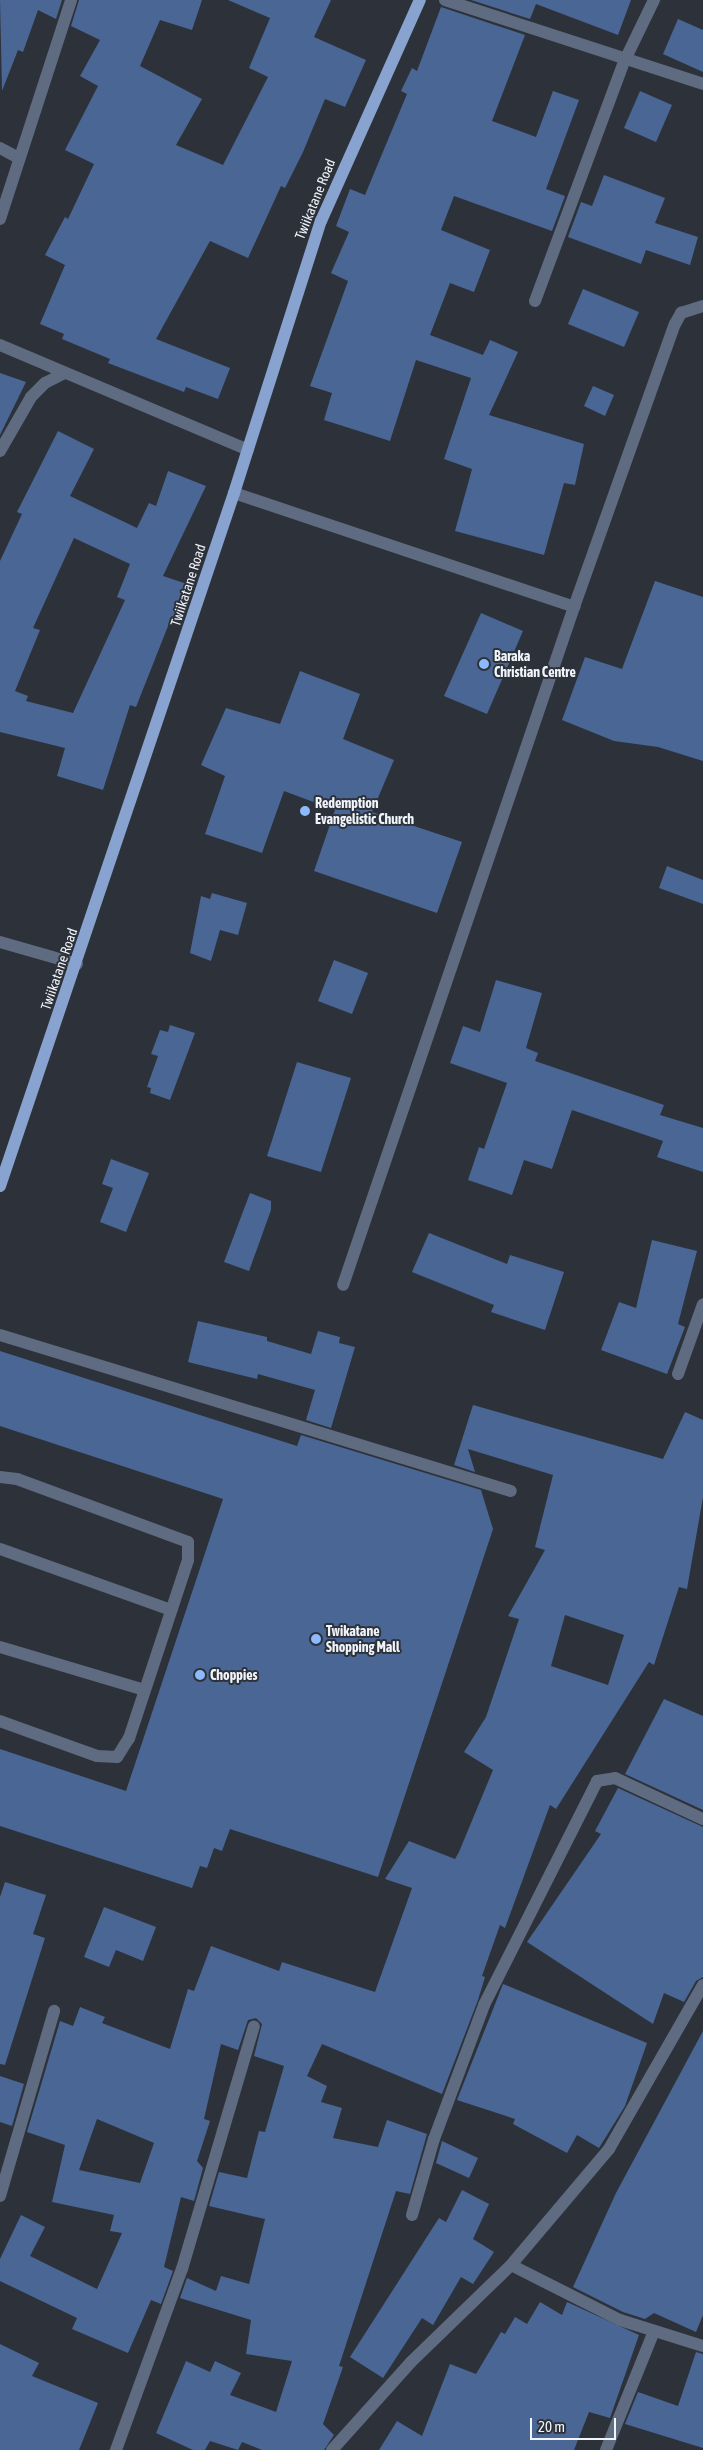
<!DOCTYPE html>
<html>
<head>
<meta charset="utf-8">
<style>
	body { margin:0 }
	#map { position:relative; width:703px; height:2450px; overflow:hidden; background:#2d323a; font-family:"Asap Condensed",sans-serif }
	div>[style] { position:absolute }
	.building>* { inset:0; background:#496695 }
	.minor>* { height:12px; margin:-6px; padding:0 6px; transform-origin:6px; border-radius:6px; background:#5e6b80 }
	.major>* { height:12px; margin:-6px; padding:0 6px; transform-origin:6px; border-radius:6px; background:#88a3cf }
	.dots>* { width:14px; height:14px; translate:-50% -50%; box-sizing:border-box; border:2px solid #2d323a; border-radius:50% }
	span { translate:-50% -50%; white-space:nowrap; text-align:center; line-height:1.15; -webkit-text-stroke:4px #2d323a; paint-order:stroke }
	.street-label { font-size:14px; color:#f1f4fa }
	.poi-label { font-size:14px; color:#f1f4fa; font-weight:700 }
	.left { translate:0 -50%; text-align:left }
	.scale { position:absolute; left:530px; top:2418px; width:86px; height:22px; box-sizing:border-box; border:2px solid #f1f4fa; border-top:0; padding-left:6px; font-size:15px; line-height:18px; white-space:nowrap; color:#f1f4fa; -webkit-text-stroke:4px #2d323a; paint-order:stroke }
</style>
</head>
<body>
<div id="map">
	<div class="building">
		<div style="clip-path:polygon(0 0,62px 0,56px 19px,38px 10px,23px 52px,18px 50px,2px 91px)"></div>
		<div style="clip-path:polygon(79px 0,202px 0,192px 30px,160px 20px,140px 66px,202px 99px,176px 145px,223px 165px,268px 77px,249px 68px,270px 18px,228px 0,331px 0,314px 37px,366px 60px,345px 107px,325px 99px,303px 152px,285px 188px,281px 186px,248px 258px,210px 241px,156px 339px,230px 368px,218px 399px,186px 387px,184px 392px,108px 363px,110px 359px,62px 339px,64px 334px,40px 324px,65px 265px,45px 255px,65px 217px,68px 219px,94px 164px,65px 150px,98px 86px,80px 76px,100px 40px,71px 26px)"></div>
		<div style="clip-path:polygon(471px 0,631px 0,618px 35px,536px 4px,530px 19px)"></div>
		<div style="clip-path:polygon(441px 7px,525px 35px,492px 121px,536px 137px,553px 91px,579px 100px,546px 189px,565px 196px,552px 231px,454px 196px,441px 230px,490px 250px,474px 292px,450px 283px,430px 335px,483px 355px,490px 340px,518px 352px,489px 415px,584px 444px,575px 485px,564px 483px,544px 555px,455px 531px,472px 469px,444px 459px,471px 378px,416px 360px,390px 441px,324px 420px,332px 393px,310px 386px,348px 281px,331px 273px,349px 232px,336px 226px,350px 189px,365px 195px,407px 94px,401px 91px,412px 68px,417px 71px)"></div>
		<div style="clip-path:polygon(678px 19px,703px 30px,703px 72px,663px 54px)"></div>
		<div style="clip-path:polygon(640px 91px,672px 105px,656px 142px,624px 128px)"></div>
		<div style="clip-path:polygon(604px 175px,665px 198px,655px 223px,698px 237px,690px 265px,646px 250px,641px 264px,568px 237px,581px 202px,592px 206px)"></div>
		<div style="clip-path:polygon(583px 289px,639px 312px,624px 347px,568px 324px)"></div>
		<div style="clip-path:polygon(0 373px,26px 382px,0 435px)"></div>
		<div style="clip-path:polygon(593px 386px,614px 395px,605px 416px,584px 406px)"></div>
		<div style="clip-path:polygon(evenodd,58px 431px,94px 449px,70px 496px,137px 528px,149px 503px,156px 506px,168px 471px,206px 486px,163px 576px,193px 586px,181px 619px,172px 616px,136px 707px,130px 705px,103px 790px,57px 776px,65px 748px,0 732px,0 561px,22px 514px,17px 512px,58px 431px,74px 538px,130px 564px,117px 597px,125px 600px,73px 713px,26px 701px,28px 696px,15px 691px,40px 630px,33px 628px,74px 538px)"></div>
		<div style="clip-path:polygon(655px 581px,703px 597px,703px 761px,658px 747px,614px 741px,562px 720px,585px 657px,622px 669px)"></div>
		<div style="clip-path:polygon(481px 613px,523px 631px,487px 714px,444px 696px)"></div>
		<div style="clip-path:polygon(300px 671px,360px 694px,343px 739px,394px 760px,372px 812px,462px 842px,437px 913px,314px 871px,335px 810px,284px 791px,262px 853px,205px 834px,225px 776px,201px 765px,226px 708px,280px 724px)"></div>
		<div style="clip-path:polygon(667px 866px,703px 880px,703px 904px,659px 888px)"></div>
		<div style="clip-path:polygon(212px 893px,247px 903px,238px 935px,220px 930px,211px 961px,190px 953px,201px 896px,210px 899px)"></div>
		<div style="clip-path:polygon(334px 960px,368px 973px,352px 1014px,318px 1001px)"></div>
		<div style="clip-path:polygon(496px 980px,542px 993px,526px 1048px,538px 1053px,535px 1061px,664px 1105px,660px 1115px,703px 1128px,703px 1172px,657px 1157px,663px 1141px,572px 1110px,552px 1169px,524px 1160px,512px 1195px,468px 1180px,479px 1147px,484px 1149px,507px 1083px,450px 1063px,463px 1026px,480px 1032px)"></div>
		<div style="clip-path:polygon(170px 1025px,195px 1033px,170px 1100px,150px 1093px,151px 1088px,147px 1087px,158px 1056px,151px 1054px,160px 1030px,168px 1032px)"></div>
		<div style="clip-path:polygon(297px 1062px,351px 1078px,321px 1172px,267px 1156px)"></div>
		<div style="clip-path:polygon(111px 1159px,149px 1173px,126px 1232px,100px 1222px,113px 1188px,102px 1184px)"></div>
		<div style="clip-path:polygon(250px 1193px,271px 1201px,271px 1210px,249px 1271px,224px 1262px)"></div>
		<div style="clip-path:polygon(429px 1233px,507px 1264px,510px 1255px,564px 1272px,545px 1330px,491px 1312px,494px 1305px,412px 1272px)"></div>
		<div style="clip-path:polygon(652px 1240px,697px 1251px,678px 1324px,685px 1327px,667px 1374px,601px 1350px,619px 1302px,636px 1308px)"></div>
		<div style="clip-path:polygon(198px 1321px,267px 1337px,267px 1341px,311px 1354px,318px 1331px,340px 1337px,339px 1343px,355px 1347px,331px 1428px,306px 1420px,315px 1390px,258px 1374px,257px 1379px,188px 1362px)"></div>
		<div style="clip-path:polygon(0 1351px,297px 1446px,301px 1435px,481px 1490px,493px 1529px,378px 1877px,230px 1829px,222px 1851px,214px 1848px,207px 1868px,200px 1866px,192px 1888px,0 1826px,0 1749px,126px 1791px,223px 1499px,0 1426px)"></div>
		<div style="clip-path:polygon(evenodd,473px 1405px,663px 1459px,685px 1412px,703px 1420px,703px 1497px,687px 1589px,679px 1587px,654px 1665px,649px 1662px,556px 1809px,550px 1805px,505px 1928px,500px 1925px,482px 1976px,485px 1977px,478px 2000px,442px 2094px,322px 2044px,307px 2076px,327px 2086px,321px 2102px,342px 2108px,333px 2138px,378px 2147px,387px 2120px,427px 2134px,410px 2194px,396px 2191px,339px 2366px,343px 2367px,323px 2424px,334px 2435px,324px 2450px,262px 2450px,242px 2442px,238px 2450px,210px 2441px,205px 2450px,193px 2450px,156px 2433px,186px 2361px,210px 2372px,215px 2361px,241px 2373px,230px 2395px,276px 2412px,292px 2361px,246px 2354px,251px 2320px,180px 2298px,187px 2278px,216px 2291px,221px 2276px,249px 2284px,265px 2219px,209px 2206px,219px 2172px,247px 2178px,259px 2131px,265px 2132px,284px 2066px,254px 2056px,262px 2024px,256px 2018px,248px 2020px,238px 2050px,221px 2044px,204px 2119px,210px 2121px,197px 2161px,203px 2168px,194px 2201px,181px 2197px,164px 2267px,173px 2271px,161px 2304px,151px 2300px,128px 2353px,72px 2329px,77px 2318px,0 2281px,0 2259px,21px 2215px,45px 2227px,30px 2256px,97px 2289px,122px 2233px,110px 2231px,114px 2215px,52px 2202px,65px 2145px,27px 2132px,60px 2021px,73px 2026px,80px 2007px,105px 2017px,102px 2023px,170px 2049px,188px 1989px,194px 1991px,211px 1946px,279px 1971px,282px 1962px,375px 1992px,412px 1888px,385px 1879px,409px 1841px,455px 1859px,459px 1852px,493px 1770px,464px 1752px,486px 1717px,519px 1619px,508px 1616px,545px 1550px,535px 1547px,553px 1475px,468px 1449px,475px 1472px,454px 1465px,473px 1405px,565px 1615px,624px 1635px,608px 1685px,551px 1666px,565px 1615px,473px 1405px,97px 2119px,154px 2143px,140px 2183px,79px 2170px,97px 2119px)"></div>
		<div style="clip-path:polygon(664px 1699px,703px 1716px,703px 1810px,625px 1774px)"></div>
		<div style="clip-path:polygon(618px 1788px,703px 1827px,703px 1977px,696px 1981px,684px 2002px,664px 1993px,653px 2024px,527px 1942px,601px 1834px,595px 1831px)"></div>
		<div style="clip-path:polygon(5px 1882px,46px 1895px,33px 1934px,45px 1938px,5px 2065px,0 2064px,0 1897px)"></div>
		<div style="clip-path:polygon(104px 1907px,156px 1927px,143px 1961px,116px 1950px,109px 1967px,84px 1957px)"></div>
		<div style="clip-path:polygon(503px 1984px,647px 2043px,625px 2106px,599px 2148px,577px 2135px,567px 2153px,513px 2124px,515px 2119px,457px 2100px)"></div>
		<div style="clip-path:polygon(703px 2031px,703px 2315px,696px 2332px,654px 2313px,645px 2319px,623px 2312px,573px 2287px,616px 2193px)"></div>
		<div style="clip-path:polygon(0 2076px,24px 2084px,12px 2126px,0 2122px)"></div>
		<div style="clip-path:polygon(442px 2141px,478px 2158px,469px 2178px,436px 2163px)"></div>
		<div style="clip-path:polygon(462px 2190px,489px 2204px,473px 2239px,494px 2252px,473px 2284px,461px 2277px,433px 2325px,422px 2318px,383px 2378px,350px 2357px,439px 2218px,446px 2222px)"></div>
		<div style="clip-path:polygon(540px 2302px,562px 2315px,567px 2302px,639px 2335px,610px 2418px,589px 2412px,574px 2450px,379px 2450px,397px 2421px,422px 2436px,450px 2364px,476px 2374px,501px 2332px,505px 2334px,515px 2317px,527px 2324px)"></div>
		<div style="clip-path:polygon(0 2344px,39px 2363px,32px 2376px,98px 2403px,79px 2450px,0 2450px)"></div>
		<div style="clip-path:polygon(696px 2352px,703px 2354px,703px 2448px,625px 2424px,638px 2392px,678px 2406px)"></div>
	</div>
	<div class="minor">
		<div style="left:445px;top:0;width:271px;rotate:18deg"></div>
		<div style="left:0;top:148px;width:21px;rotate:28deg"></div>
		<div style="left:0;top:219px;width:230px;rotate:-72deg"></div>
		<div style="left:535px;top:301px;width:255px;rotate:-69.6deg"></div>
		<div style="left:624px;top:62px;width:69px;rotate:-64.2deg"></div>
		<div style="left:0;top:345px;width:269px;rotate:22.9deg"></div>
		<div style="left:0;top:451px;width:62px;rotate:-60.1deg"></div>
		<div style="left:31px;top:397px;width:20px;rotate:-45deg"></div>
		<div style="left:45px;top:383px;width:22px;rotate:-27deg"></div>
		<div style="left:234px;top:493px;width:359px;rotate:18.5deg"></div>
		<div style="left:574px;top:607px;width:716px;rotate:108.81deg"></div>
		<div style="left:574px;top:607px;width:300px;rotate:-70.4deg"></div>
		<div style="left:675px;top:324px;width:13px;rotate:-61deg"></div>
		<div style="left:681px;top:313px;width:23px;rotate:-18deg"></div>
		<div style="left:0;top:942px;width:80px;rotate:15.9deg"></div>
		<div style="left:0;top:1335px;width:534px;rotate:16.98deg"></div>
		<div style="left:678px;top:1374px;width:74px;rotate:-70.3deg"></div>
		<div style="left:0;top:1477px;width:17px;rotate:7deg"></div>
		<div style="left:17px;top:1479px;width:182px;rotate:20.2deg"></div>
		<div style="left:188px;top:1542px;width:18px;rotate:90deg"></div>
		<div style="left:188px;top:1560px;width:188px;rotate:108.3deg"></div>
		<div style="left:129px;top:1738px;width:22px;rotate:122deg"></div>
		<div style="left:117px;top:1757px;width:20px;rotate:-177deg"></div>
		<div style="left:97px;top:1756px;width:103px;rotate:-160.2deg"></div>
		<div style="left:0;top:1549px;width:182px;rotate:19.6deg"></div>
		<div style="left:0;top:1647px;width:150px;rotate:16.6deg"></div>
		<div style="left:0;top:2196px;width:193px;rotate:-73.7deg"></div>
		<div style="left:412px;top:2215px;width:79px;rotate:-73.9deg"></div>
		<div style="left:434px;top:2139px;width:143px;rotate:-69.5deg"></div>
		<div style="left:484px;top:2005px;width:251px;rotate:-63.2deg"></div>
		<div style="left:597px;top:1781px;width:18px;rotate:-9deg"></div>
		<div style="left:615px;top:1778px;width:97px;rotate:25deg"></div>
		<div style="left:511px;top:2265px;width:122px;rotate:26.8deg"></div>
		<div style="left:620px;top:2320px;width:87px;rotate:17.4deg"></div>
		<div style="left:116px;top:2450px;width:193px;rotate:-70deg"></div>
		<div style="left:182px;top:2269px;width:253px;rotate:-73.5deg"></div>
		<div style="left:332px;top:2450px;width:118px;rotate:-48.1deg"></div>
		<div style="left:411px;top:2362px;width:139px;rotate:-44.1deg"></div>
		<div style="left:511px;top:2265px;width:152px;rotate:-49.8deg"></div>
		<div style="left:609px;top:2149px;width:189px;rotate:-60.2deg"></div>
		<div style="left:606px;top:2450px;width:128px;rotate:-68deg"></div>
	</div>
	<div class="major">
		<div style="left:0;top:1186px;width:731px;rotate:-71.34deg"></div>
		<div style="left:234px;top:493px;width:286px;rotate:-72.3deg"></div>
		<div style="left:321px;top:221px;width:242px;rotate:-65.9deg"></div>
	</div>
	<div class="dots">
		<div style="left:484px;top:664px;background:#8eb9fc"></div>
		<div style="left:305px;top:811px;background:#8eb9fc"></div>
		<div style="left:316px;top:1639px;background:#8eb9fc"></div>
		<div style="left:200px;top:1675px;background:#8eb9fc"></div>
	</div>
	<div class="street-label">
		<span style="left:315px;top:199px;rotate:-68deg">Twiikatane Road</span>
		<span style="left:188px;top:585px;rotate:-72deg">Twiikatane Road</span>
		<span style="left:59px;top:969px;rotate:-71deg">Twiikatane Road</span>
	</div>
	<div class="poi-label">
		<span class="left" style="left:494px;top:664px">Baraka<br>Christian Centre</span>
		<span class="left" style="left:315px;top:811px">Redemption<br>Evangelistic Church</span>
		<span class="left" style="left:326px;top:1639px">Twikatane<br>Shopping Mall</span>
		<span class="left" style="left:210px;top:1675px">Choppies</span>
	</div>
	<div class="scale">20 m</div>
</div>
</body>
</html>
